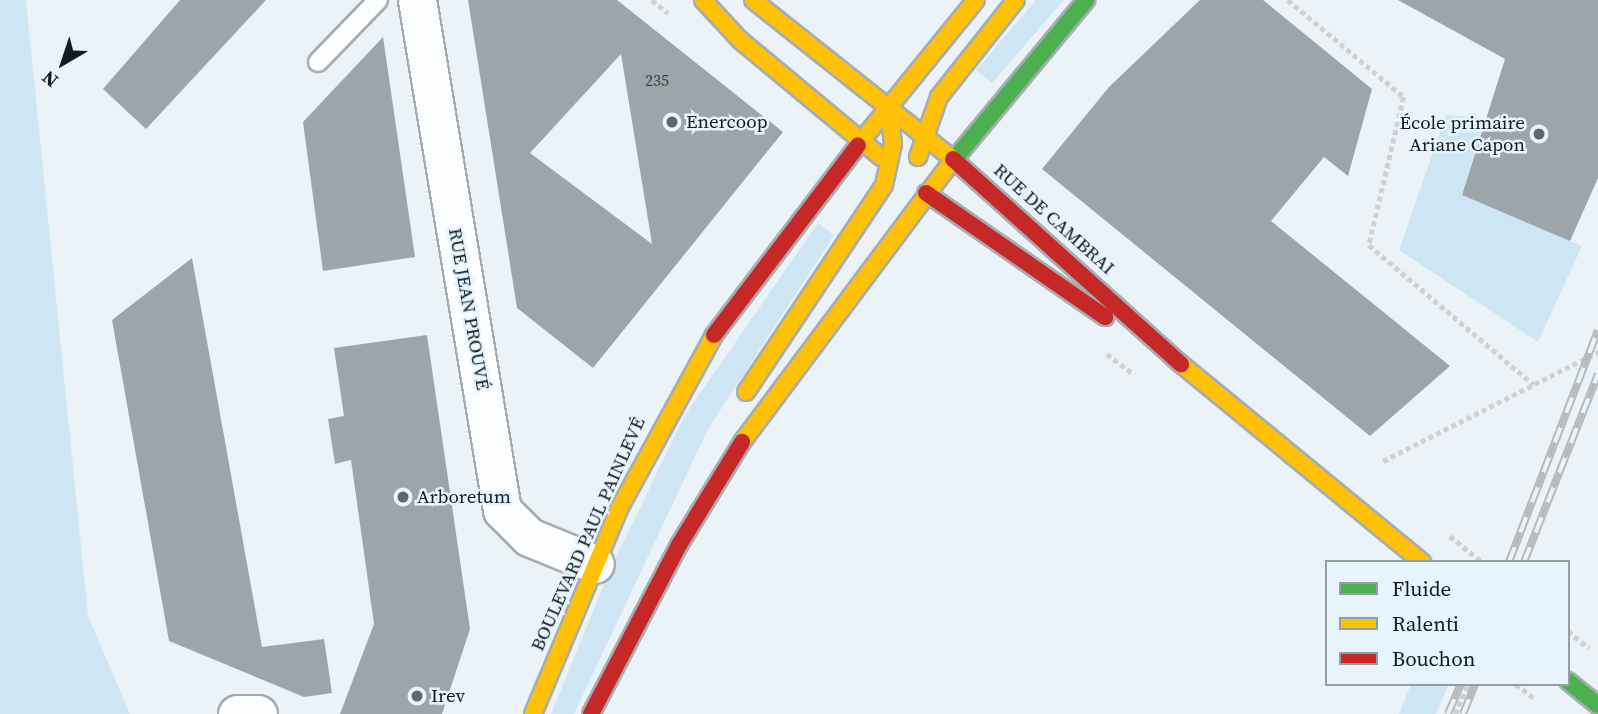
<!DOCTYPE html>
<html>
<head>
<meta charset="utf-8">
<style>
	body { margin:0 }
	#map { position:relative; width:1598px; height:714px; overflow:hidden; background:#ecf3f8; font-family:"Source Serif 4",serif }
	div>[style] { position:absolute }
	.green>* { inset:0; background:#cee6f4 }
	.building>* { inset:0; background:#9ea5aa }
	.path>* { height:4.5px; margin-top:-2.25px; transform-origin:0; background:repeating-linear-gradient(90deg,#ced0d3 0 5px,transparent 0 8.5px) }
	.roads { filter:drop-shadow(2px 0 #a6adb1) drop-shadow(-2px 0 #a6adb1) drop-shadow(0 2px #a6adb1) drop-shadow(0 -2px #a6adb1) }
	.lane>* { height:18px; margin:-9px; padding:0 9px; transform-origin:9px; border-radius:9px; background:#fcfdfe }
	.street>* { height:37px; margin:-18.5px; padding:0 18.5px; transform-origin:18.5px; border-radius:18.5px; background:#fcfdfe }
	.fast>* { height:16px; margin:-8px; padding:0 8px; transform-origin:8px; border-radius:8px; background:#4caf50 }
	.slow>* { height:16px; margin:-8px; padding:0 8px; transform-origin:8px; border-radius:8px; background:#ffc107 }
	.jam>* { height:16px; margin:-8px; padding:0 8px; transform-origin:8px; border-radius:8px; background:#c62828 }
	.rail>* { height:8px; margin-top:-4px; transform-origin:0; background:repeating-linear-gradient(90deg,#e7f4fd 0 16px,#b7b9ba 0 32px); box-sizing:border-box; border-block:2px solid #b7b9ba }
	.dots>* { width:19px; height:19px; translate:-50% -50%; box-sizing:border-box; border:4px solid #e7f4fd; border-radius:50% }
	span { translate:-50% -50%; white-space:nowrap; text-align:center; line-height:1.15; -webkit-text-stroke:5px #e7f4fd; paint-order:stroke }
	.number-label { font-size:16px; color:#353e42 }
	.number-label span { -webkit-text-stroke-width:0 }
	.poi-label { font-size:19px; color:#121b1f }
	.left { translate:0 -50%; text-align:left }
	.right { translate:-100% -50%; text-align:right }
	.street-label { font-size:19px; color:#121b1f }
	.legend { position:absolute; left:1325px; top:560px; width:245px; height:126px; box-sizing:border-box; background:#e7f4fd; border:2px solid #929da4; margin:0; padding:9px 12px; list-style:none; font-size:21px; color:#121b1f }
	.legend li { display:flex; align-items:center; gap:14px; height:35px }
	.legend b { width:35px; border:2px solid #929da4 }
	.north { position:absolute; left:28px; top:28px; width:70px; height:70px; -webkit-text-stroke:5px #e7f4fd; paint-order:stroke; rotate:219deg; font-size:19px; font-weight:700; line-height:28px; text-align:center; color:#121b1f }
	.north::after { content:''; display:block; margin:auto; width:24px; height:32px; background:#121b1f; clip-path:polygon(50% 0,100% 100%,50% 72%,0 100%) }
</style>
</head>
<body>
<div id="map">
	<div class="green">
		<div style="clip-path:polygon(0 0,26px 0,88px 616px,130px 714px,0 714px)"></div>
		<div style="clip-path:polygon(1036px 0,1064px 0,992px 83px,976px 70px)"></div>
		<div style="clip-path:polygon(1446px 115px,1485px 118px,1462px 195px,1582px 246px,1538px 342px,1399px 250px)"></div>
		<div style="clip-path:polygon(818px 223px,834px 235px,708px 429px,574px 714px,551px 714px,611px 567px,685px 415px)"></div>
		<div style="clip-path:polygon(1411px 684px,1449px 684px,1436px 714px,1399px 714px)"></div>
	</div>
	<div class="building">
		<div style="clip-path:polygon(180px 0,266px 0,146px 129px,103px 89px)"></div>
		<div style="clip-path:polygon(evenodd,468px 0,617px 0,783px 132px,593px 368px,517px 308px,468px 0,621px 54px,652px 244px,530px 153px,621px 54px)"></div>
		<div style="clip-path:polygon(1200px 0,1263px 0,1372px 89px,1348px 176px,1324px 157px,1271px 221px,1450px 366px,1370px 436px,1042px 169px,1109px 87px)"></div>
		<div style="clip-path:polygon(1398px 0,1598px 0,1598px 178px,1570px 241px,1462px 195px,1505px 59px)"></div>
		<div style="clip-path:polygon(383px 37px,415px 257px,323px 271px,303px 122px)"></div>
		<div style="clip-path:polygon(192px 258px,262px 647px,324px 639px,332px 693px,304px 697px,169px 641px,112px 320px)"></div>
		<div style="clip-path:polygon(427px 335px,470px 629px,442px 714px,340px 714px,374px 624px,351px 460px,335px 464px,328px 419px,344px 416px,334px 348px)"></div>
	</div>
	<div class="path">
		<div style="left:652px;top:0;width:21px;rotate:39deg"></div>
		<div style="left:1288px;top:0;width:151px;rotate:39.9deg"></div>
		<div style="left:1404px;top:97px;width:152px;rotate:103.3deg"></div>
		<div style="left:1369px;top:245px;width:216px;rotate:40.3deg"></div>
		<div style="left:1107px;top:354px;width:34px;rotate:37deg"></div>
		<div style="left:1383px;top:461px;width:241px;rotate:-26.9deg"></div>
		<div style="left:1450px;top:536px;width:41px;rotate:39.1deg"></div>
		<div style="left:1568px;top:631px;width:27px;rotate:39deg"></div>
		<div style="left:1516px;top:684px;width:24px;rotate:38deg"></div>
		<div style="left:1455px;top:714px;width:33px;rotate:-67deg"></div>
	</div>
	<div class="roads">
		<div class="lane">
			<div style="left:318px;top:62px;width:86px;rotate:-45.9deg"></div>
		</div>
		<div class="street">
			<div style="left:417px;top:0;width:517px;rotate:80.54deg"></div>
			<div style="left:502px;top:510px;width:38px;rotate:45deg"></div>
			<div style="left:529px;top:537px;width:71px;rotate:22.2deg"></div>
			<div style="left:237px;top:714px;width:21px"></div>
		</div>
		<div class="fast">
			<div style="left:948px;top:167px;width:217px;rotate:-50.4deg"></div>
			<div style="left:1568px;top:681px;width:38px;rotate:39deg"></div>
		</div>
		<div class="slow">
			<div style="left:703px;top:0;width:54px;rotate:47.2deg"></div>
			<div style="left:740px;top:40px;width:183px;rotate:39.7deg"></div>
			<div style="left:753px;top:0;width:256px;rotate:38.5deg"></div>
			<div style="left:858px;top:145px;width:187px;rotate:-50.9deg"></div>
			<div style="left:918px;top:157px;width:64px;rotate:-70.7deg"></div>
			<div style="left:939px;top:97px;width:124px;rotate:-51.6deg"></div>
			<div style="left:1181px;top:364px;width:312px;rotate:39.4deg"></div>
			<div style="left:746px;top:392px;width:249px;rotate:-56.3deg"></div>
			<div style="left:884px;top:185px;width:42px;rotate:-77.6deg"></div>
			<div style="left:893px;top:144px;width:39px;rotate:-97deg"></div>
			<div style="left:742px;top:442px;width:344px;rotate:-53.2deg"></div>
			<div style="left:533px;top:714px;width:225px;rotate:-67.2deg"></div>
			<div style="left:620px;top:507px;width:196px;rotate:-61.3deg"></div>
		</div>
		<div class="jam">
			<div style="left:953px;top:159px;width:307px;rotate:42deg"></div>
			<div style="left:926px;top:193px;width:218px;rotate:34.7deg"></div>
			<div style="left:714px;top:335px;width:238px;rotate:-52.8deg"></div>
			<div style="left:591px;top:714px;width:191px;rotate:-62.5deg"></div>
			<div style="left:679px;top:545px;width:121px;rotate:-58.5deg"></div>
		</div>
	</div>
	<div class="rail">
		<div style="left:1509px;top:562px;width:248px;rotate:-69deg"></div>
		<div style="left:1524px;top:562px;width:202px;rotate:-68.5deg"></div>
		<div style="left:1448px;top:714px;width:33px;rotate:-67deg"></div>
		<div style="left:1463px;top:714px;width:32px;rotate:-68deg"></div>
	</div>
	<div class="dots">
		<div style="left:672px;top:122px;background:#5e676b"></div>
		<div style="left:1539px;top:134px;background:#5e676b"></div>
		<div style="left:403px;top:497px;background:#5e676b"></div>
		<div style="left:417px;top:696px;background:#5e676b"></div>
	</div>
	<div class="number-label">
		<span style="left:657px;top:80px">235</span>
	</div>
	<div class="poi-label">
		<span class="left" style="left:686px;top:122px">Enercoop</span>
		<span class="right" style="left:1525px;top:134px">École primaire<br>Ariane Capon</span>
		<span class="left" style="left:417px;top:497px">Arboretum</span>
		<span class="left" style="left:431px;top:696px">Irev</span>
	</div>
	<div class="street-label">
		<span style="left:1054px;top:219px;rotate:42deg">RUE DE CAMBRAI</span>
		<span style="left:469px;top:309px;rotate:80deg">RUE JEAN PROUVÉ</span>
		<span style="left:588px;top:534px;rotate:-66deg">BOULEVARD PAUL PAINLEVÉ</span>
	</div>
	<ul class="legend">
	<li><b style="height:9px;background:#4caf50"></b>Fluide</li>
	<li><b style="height:9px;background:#ffc107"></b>Ralenti</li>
	<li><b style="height:9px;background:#c62828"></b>Bouchon</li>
	</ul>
	<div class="north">N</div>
</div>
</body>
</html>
